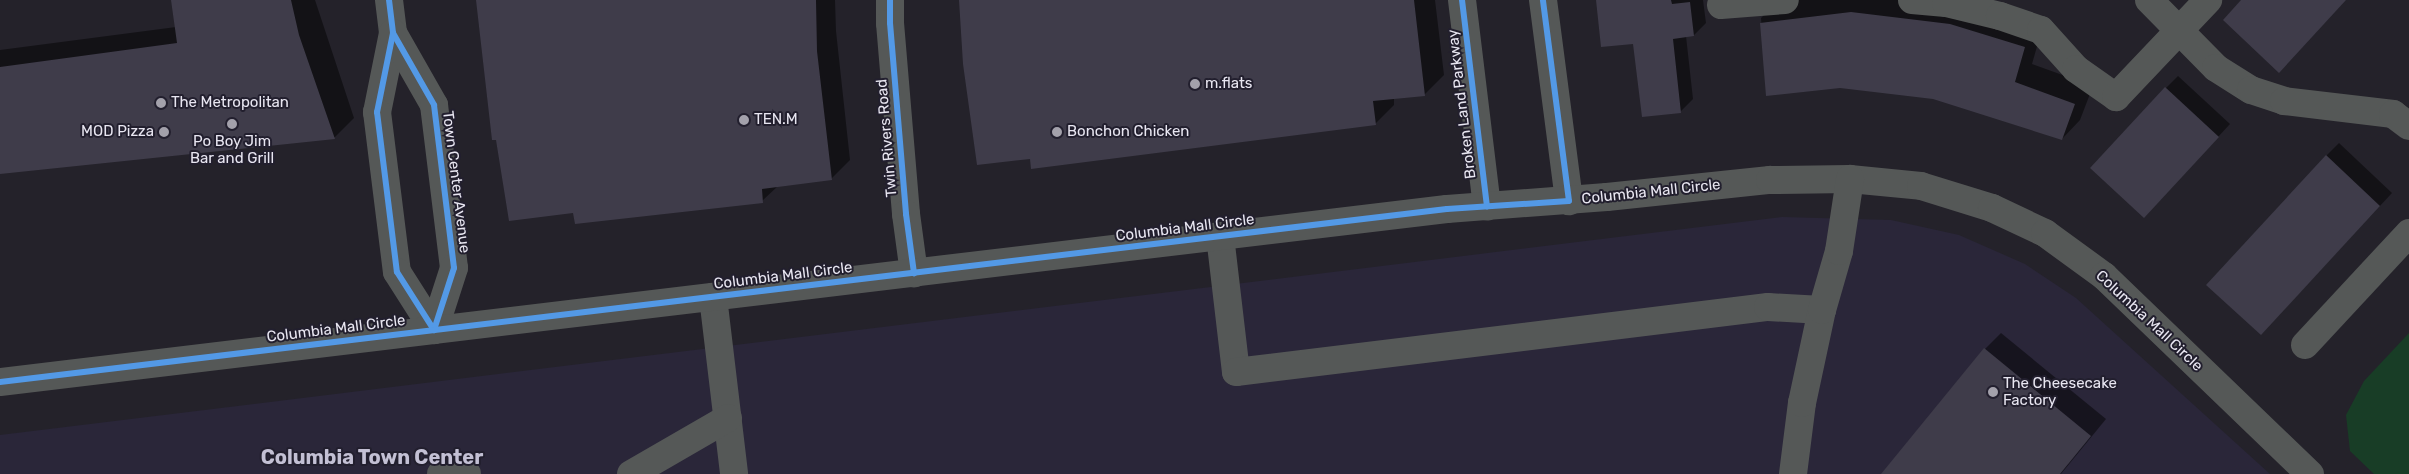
<!DOCTYPE html>
<html>
<head>
<meta charset="utf-8">
<style>
	body { margin:0 }
	#map { position:relative; width:2409px; height:474px; overflow:hidden; background:#24222a; font-family:Rubik,sans-serif }
	div>[style] { position:absolute }
	.built>* { inset:0; background:#2a2639 }
	.green>* { inset:0; background:#183d26 }
	.shadow>* { inset:0; background:#0007 }
	.building>* { inset:0; background:#3f3c4a }
	.minor>* { height:28px; margin:-14px; padding:0 14px; transform-origin:14px; border-radius:14px; background:#555857 }
	.cycleway>* { height:6px; margin:-3px; padding:0 3px; transform-origin:3px; border-radius:3px; background:#5399e6 }
	.dots>* { width:14px; height:14px; translate:-50% -50%; box-sizing:border-box; border:2px solid #221f2e; border-radius:50% }
	span { translate:-50% -50%; white-space:nowrap; text-align:center; line-height:1.15; -webkit-text-stroke:4px #221f2e; paint-order:stroke }
	.poi-label { font-size:15px; color:#e8e6f1 }
	.left { translate:0 -50%; text-align:left }
	.right { translate:-100% -50%; text-align:right }
	.street-label { font-size:15px; color:#e8e6f1 }
	.district-label { font-size:20px; color:#c3c0d4; font-weight:700 }
</style>
</head>
<body>
<div id="map">
	<div class="built">
		<div style="clip-path:polygon(1782px 217px,1891px 220px,1959px 235px,2025px 264px,2076px 298px,2270px 474px,0 474px,0 435px)"></div>
	</div>
	<div class="green">
		<div style="clip-path:polygon(2409px 333px,2409px 474px,2374px 474px,2350px 451px,2346px 415px,2364px 381px)"></div>
	</div>
	<div class="shadow">
		<div style="clip-path:polygon(172px 0,315px 0,354px 118px,335px 137px,0 173px,0 50px,176px 27px)"></div>
		<div style="clip-path:polygon(477px 0,835px 0,836px 31px,850px 160px,831px 179px,778px 186px,762px 201px,574px 212px)"></div>
		<div style="clip-path:polygon(961px 0,1435px 0,1444px 75px,1425px 94px,1394px 98px,1394px 105px,1375px 124px)"></div>
		<div style="clip-path:polygon(1596px 0,1703px 0,1706px 23px,1694px 35px,1686px 36px,1693px 99px,1681px 111px,1634px 42px)"></div>
		<div style="clip-path:polygon(1779px 0,1949px 0,2042px 29px,2032px 64px,2093px 86px,2080px 120px,2062px 139px,1933px 98px,1840px 87px,1767px 95px,1761px 18px)"></div>
		<div style="clip-path:polygon(2178px 76px,2230px 124px,2156px 204px,2166px 88px)"></div>
		<div style="clip-path:polygon(2339px 143px,2392px 193px,2273px 321px,2326px 156px)"></div>
		<div style="clip-path:polygon(2001px 333px,2106px 419px,2061px 474px,1882px 474px,1985px 349px)"></div>
	</div>
	<div class="building">
		<div style="clip-path:polygon(171px 0,291px 0,299px 35px,335px 139px,0 174px,0 67px,177px 43px)"></div>
		<div style="clip-path:polygon(476px 0,816px 0,817px 51px,832px 180px,762px 189px,763px 203px,575px 224px,573px 213px,509px 221px,496px 140px,492px 140px)"></div>
		<div style="clip-path:polygon(959px 0,1414px 0,1425px 96px,1373px 101px,1376px 125px,1031px 169px,1030px 159px,977px 165px,963px 64px)"></div>
		<div style="clip-path:polygon(1596px 0,1671px 0,1672px 4px,1690px 2px,1694px 36px,1673px 39px,1681px 113px,1642px 117px,1633px 44px,1601px 47px)"></div>
		<div style="clip-path:polygon(2241px 0,2346px 0,2279px 73px,2223px 20px)"></div>
		<div style="clip-path:polygon(1851px 12px,1950px 24px,2025px 47px,2015px 82px,2075px 104px,2062px 140px,1933px 99px,1840px 88px,1766px 96px,1760px 23px)"></div>
		<div style="clip-path:polygon(2165px 87px,2219px 137px,2144px 218px,2090px 168px)"></div>
		<div style="clip-path:polygon(2326px 155px,2380px 206px,2261px 335px,2206px 285px)"></div>
		<div style="clip-path:polygon(1984px 348px,2091px 436px,2060px 474px,1881px 474px)"></div>
	</div>
	<div class="minor">
		<div style="left:389px;top:0;width:33px;rotate:83deg"></div>
		<div style="left:393px;top:33px;width:81px;rotate:101.4deg"></div>
		<div style="left:377px;top:112px;width:161px;rotate:82.9deg"></div>
		<div style="left:397px;top:272px;width:69px;rotate:57.5deg"></div>
		<div style="left:890px;top:0;width:23px;rotate:90deg"></div>
		<div style="left:890px;top:23px;width:192px;rotate:85.2deg"></div>
		<div style="left:906px;top:214px;width:60px;rotate:82.3deg"></div>
		<div style="left:1462px;top:0;width:208px;rotate:83.1deg"></div>
		<div style="left:1543px;top:0;width:203px;rotate:82.6deg"></div>
		<div style="left:1912px;top:0;width:34px;rotate:5deg"></div>
		<div style="left:1946px;top:3px;width:56px;rotate:13.5deg"></div>
		<div style="left:2000px;top:16px;width:43px;rotate:18.9deg"></div>
		<div style="left:2041px;top:30px;width:52px;rotate:48.1deg"></div>
		<div style="left:2076px;top:69px;width:49px;rotate:35deg"></div>
		<div style="left:2116px;top:97px;width:134px;rotate:-46.5deg"></div>
		<div style="left:2149px;top:0;width:95px;rotate:45.4deg"></div>
		<div style="left:2216px;top:68px;width:41px;rotate:32.2deg"></div>
		<div style="left:2251px;top:90px;width:35px;rotate:18deg"></div>
		<div style="left:2284px;top:101px;width:110px;rotate:6.8deg"></div>
		<div style="left:2393px;top:114px;width:20px;rotate:37deg"></div>
		<div style="left:1721px;top:5px;width:64px;rotate:-4.5deg"></div>
		<div style="left:393px;top:33px;width:83px;rotate:60.3deg"></div>
		<div style="left:434px;top:105px;width:164px;rotate:83deg"></div>
		<div style="left:454px;top:268px;width:65px;rotate:107.9deg"></div>
		<div style="left:1220px;top:236px;width:137px;rotate:83.3deg"></div>
		<div style="left:1236px;top:372px;width:536px;rotate:-6.97deg"></div>
		<div style="left:1768px;top:307px;width:54px;rotate:3.2deg"></div>
		<div style="left:713px;top:297px;width:178px;rotate:83.2deg"></div>
		<div style="left:2305px;top:345px;width:153px;rotate:-47.1deg"></div>
		<div style="left:0;top:382px;width:1457px;rotate:-6.82deg"></div>
		<div style="left:1447px;top:209px;width:160px;rotate:-4.3deg"></div>
		<div style="left:1607px;top:197px;width:164px;rotate:-6deg"></div>
		<div style="left:1770px;top:180px;width:80px;rotate:-0.7deg"></div>
		<div style="left:1850px;top:179px;width:71px;rotate:5.6deg"></div>
		<div style="left:1921px;top:186px;width:74px;rotate:17.2deg"></div>
		<div style="left:1992px;top:208px;width:59px;rotate:25.3deg"></div>
		<div style="left:2045px;top:233px;width:73px;rotate:36.1deg"></div>
		<div style="left:2104px;top:276px;width:286px;rotate:43.9deg"></div>
		<div style="left:441px;top:474px;width:26px"></div>
		<div style="left:631px;top:474px;width:112px;rotate:-30deg"></div>
		<div style="left:1793px;top:474px;width:72px;rotate:-82.8deg"></div>
		<div style="left:1802px;top:403px;width:95px;rotate:-77.9deg"></div>
		<div style="left:1822px;top:310px;width:61px;rotate:-73.9deg"></div>
		<div style="left:1839px;top:251px;width:73px;rotate:-81.3deg"></div>
	</div>
	<div class="cycleway">
		<div style="left:389px;top:0;width:33px;rotate:83deg"></div>
		<div style="left:393px;top:33px;width:81px;rotate:101.4deg"></div>
		<div style="left:377px;top:112px;width:161px;rotate:82.9deg"></div>
		<div style="left:397px;top:272px;width:69px;rotate:57.5deg"></div>
		<div style="left:890px;top:0;width:23px;rotate:90deg"></div>
		<div style="left:890px;top:23px;width:192px;rotate:85.2deg"></div>
		<div style="left:906px;top:214px;width:60px;rotate:82.3deg"></div>
		<div style="left:1462px;top:0;width:208px;rotate:83.1deg"></div>
		<div style="left:393px;top:33px;width:83px;rotate:60.3deg"></div>
		<div style="left:434px;top:105px;width:164px;rotate:83deg"></div>
		<div style="left:454px;top:268px;width:65px;rotate:107.9deg"></div>
		<div style="left:0;top:382px;width:1457px;rotate:-6.82deg"></div>
		<div style="left:1447px;top:209px;width:122px;rotate:-3.8deg"></div>
		<div style="left:1569px;top:201px;width:203px;rotate:-97.4deg"></div>
	</div>
	<div class="dots">
		<div style="left:1195px;top:84px;background:#a3a1ab"></div>
		<div style="left:161px;top:103px;background:#a3a1ab"></div>
		<div style="left:744px;top:120px;background:#a3a1ab"></div>
		<div style="left:232px;top:124px;background:#a3a1ab"></div>
		<div style="left:164px;top:132px;background:#a3a1ab"></div>
		<div style="left:1057px;top:132px;background:#a3a1ab"></div>
		<div style="left:1993px;top:392px;background:#a3a1ab"></div>
	</div>
	<div class="poi-label">
		<span class="left" style="left:1205px;top:84px">m.flats</span>
		<span class="left" style="left:171px;top:103px">The Metropolitan</span>
		<span class="left" style="left:754px;top:120px">TEN.M</span>
		<span class="right" style="left:154px;top:132px">MOD Pizza</span>
		<span class="left" style="left:1067px;top:132px">Bonchon Chicken</span>
		<span style="left:232px;top:150px">Po Boy Jim<br>Bar and Grill</span>
		<span class="left" style="left:2003px;top:392px">The Cheesecake<br>Factory</span>
	</div>
	<div class="street-label">
		<span style="left:1462px;top:104px;rotate:-97deg">Broken Land Parkway</span>
		<span style="left:887px;top:138px;rotate:-95deg">Twin Rivers Road</span>
		<span style="left:456px;top:182px;rotate:83deg">Town Center Avenue</span>
		<span style="left:1651px;top:192px;rotate:-6deg">Columbia Mall Circle</span>
		<span style="left:1185px;top:228px;rotate:-7deg">Columbia Mall Circle</span>
		<span style="left:783px;top:276px;rotate:-7deg">Columbia Mall Circle</span>
		<span style="left:2149px;top:321px;rotate:43deg">Columbia Mall Circle</span>
		<span style="left:336px;top:329px;rotate:-7deg">Columbia Mall Circle</span>
	</div>
	<div class="district-label">
		<span style="left:372px;top:457px">Columbia Town Center</span>
	</div>
</div>
</body>
</html>
